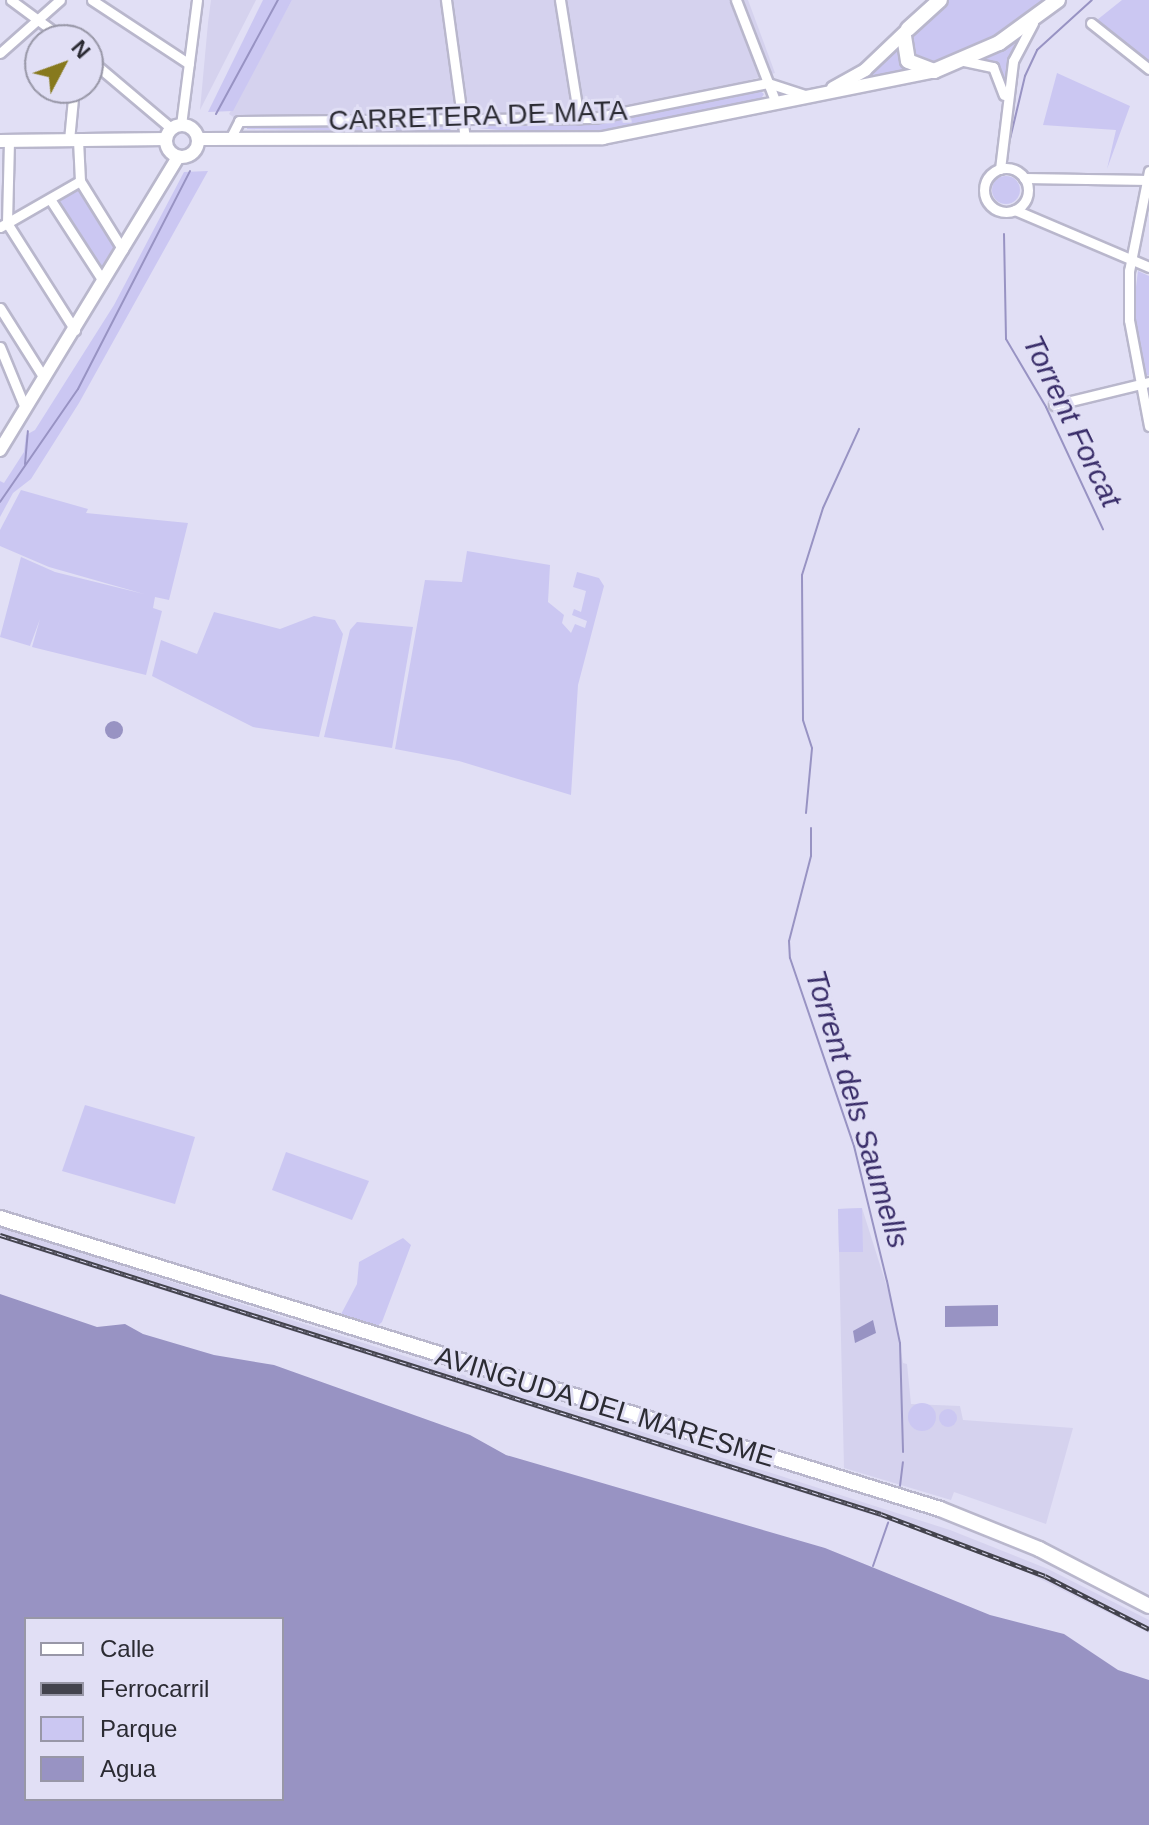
<!DOCTYPE html>
<html>
<head>
<meta charset="utf-8">
<style>
	body { margin:0 }
	#map { position:relative; width:1149px; height:1825px; overflow:hidden; background:#e1dff5; font-family:Arial,sans-serif }
	div>[style] { position:absolute }
	.built>* { inset:0; background:#d5d2ee }
	.green>* { inset:0; background:#cbc7f2 }
	.round { border-radius:50% }
	.water>* { inset:0; background:#9893c3 }
	.stream>* { height:2px; margin:-1px; padding:0 1px; transform-origin:1px; border-radius:1px; background:#9893c3 }
	.roads { filter:drop-shadow(2px 0 #b9b7cc) drop-shadow(-2px 0 #b9b7cc) drop-shadow(0 2px #b9b7cc) drop-shadow(0 -2px #b9b7cc) }
	.minor>* { height:9px; margin:-4.5px; padding:0 4.5px; transform-origin:4.5px; border-radius:4.5px; background:#fff }
	.minor>.ring { margin:-4.5px; padding:0; box-sizing:content-box; background:none; border:9px solid #fff; border-radius:50% }
	.tertiary>* { height:12px; margin:-6px; padding:0 6px; transform-origin:6px; border-radius:6px; background:#fff }
	.tertiary>.ring { margin:-6px; padding:0; box-sizing:content-box; background:none; border:12px solid #fff; border-radius:50% }
	.secondary>* { height:14px; margin:-7px; padding:0 7px; transform-origin:7px; border-radius:7px; background:#fff }
	.primary>* { height:14px; margin:-7px; padding:0 7px; transform-origin:7px; border-radius:7px; background:#fff }
	.rail>* { height:5px; margin-top:-2.5px; transform-origin:0; background:repeating-linear-gradient(90deg,#e1dff5 0 6px,#43434d 0 12px); box-sizing:border-box; border-block:2px solid #43434d }
	span { translate:-50% -50%; white-space:nowrap; text-align:center; line-height:1.15; -webkit-text-stroke:6px #e1dff5; paint-order:stroke }
	.street-label { font-size:28px; color:#2b2b33 }
	.water-label { font-size:30px; color:#3a2e6a; font-style:italic }
	.legend { position:absolute; left:24px; top:1617px; width:260px; height:184px; box-sizing:border-box; background:#e1dff5; border:2px solid #9897a7; margin:0; padding:10px 14px; list-style:none; font-size:24px; color:#2b2b33 }
	.legend li { display:flex; align-items:center; gap:16px; height:40px }
	.legend b { width:40px; border:2px solid #9897a7 }
	.north { position:absolute; left:24px; top:24px; width:80px; height:80px; box-sizing:border-box; background:#e1dff5; border:2px solid #9897a7; border-radius:50%; rotate:49deg; font-size:22px; font-weight:700; line-height:32px; text-align:center; color:#2b2b33 }
	.north::after { content:''; display:block; margin:auto; width:28px; height:36px; background:#87791d; clip-path:polygon(50% 0,100% 100%,50% 72%,0 100%) }
</style>
</head>
<body>
<div id="map">
	<div class="built">
		<div style="clip-path:polygon(211px 0,256px 0,200px 110px,208px 23px)"></div>
		<div style="clip-path:polygon(292px 0,748px 0,775px 73px,631px 113px,239px 121px,229px 114px)"></div>
		<div style="clip-path:polygon(862px 1208px,893px 1306px,903px 1363px,907px 1364px,911px 1404px,960px 1406px,963px 1420px,1073px 1428px,1046px 1524px,954px 1492px,951px 1500px,844px 1468px,838px 1209px)"></div>
		<div style="clip-path:polygon(0 1227px,950px 1530px,1048px 1569px,1149px 1620px,1149px 1633px,1024px 1571px,907px 1526px,14px 1243px,0 1238px)"></div>
	</div>
	<div class="green">
		<div style="clip-path:polygon(263px 0,292px 0,233px 111px,208px 112px)"></div>
		<div style="clip-path:polygon(947px 0,1052px 0,1003px 37px,934px 67px,912px 59px,910px 32px)"></div>
		<div style="clip-path:polygon(1122px 0,1149px 0,1149px 62px,1097px 20px)"></div>
		<div style="clip-path:polygon(1017px 38px,1010px 55px,1006px 80px,983px 58px)"></div>
		<div style="clip-path:polygon(898px 45px,912px 72px,849px 85px)"></div>
		<div style="clip-path:polygon(1057px 73px,1130px 106px,1107px 169px,1116px 130px,1043px 125px)"></div>
		<div style="clip-path:polygon(758px 89px,764px 94px,760px 100px,619px 130px,544px 134px,478px 128px,482px 123px,606px 121px)"></div>
		<div style="clip-path:polygon(449px 123px,451px 132px,247px 129px,247px 124px)"></div>
		<div style="clip-path:polygon(208px 171px,79px 403px,31px 479px,13px 493px,0 517px,0 481px,4px 483px,24px 452px,26px 435px,35px 430px,114px 305px,184px 172px)"></div>
		<div class="round" style="left:992px;top:176px;width:28px;height:28px"></div>
		<div style="clip-path:polygon(80px 187px,117px 251px,101px 272px,58px 199px)"></div>
		<div style="clip-path:polygon(1138px 271px,1149px 276px,1149px 375px,1142px 376px,1133px 311px)"></div>
		<div style="clip-path:polygon(21px 490px,88px 509px,86px 513px,188px 523px,169px 600px,155px 597px,153px 608px,162px 611px,146px 675px,32px 647px,40px 619px,30px 646px,0 637px,21px 557px,55px 572px,144px 594px,49px 567px,0 546px,0 530px)"></div>
		<div style="clip-path:polygon(467px 551px,550px 565px,548px 602px,564px 615px,562px 623px,571px 633px,575px 624px,585px 628px,587px 621px,572px 615px,574px 609px,581px 612px,586px 591px,573px 587px,577px 572px,599px 578px,604px 586px,578px 685px,571px 795px,459px 761px,395px 749px,425px 580px,462px 582px)"></div>
		<div style="clip-path:polygon(214px 612px,280px 629px,314px 616px,335px 620px,343px 634px,319px 737px,253px 727px,152px 676px,161px 640px,197px 654px)"></div>
		<div style="clip-path:polygon(357px 622px,413px 627px,392px 748px,324px 737px,350px 630px)"></div>
		<div style="clip-path:polygon(85px 1105px,195px 1137px,175px 1204px,62px 1171px)"></div>
		<div style="clip-path:polygon(286px 1152px,369px 1181px,352px 1220px,272px 1190px)"></div>
		<div style="clip-path:polygon(862px 1208px,863px 1252px,839px 1252px,838px 1209px)"></div>
		<div style="clip-path:polygon(403px 1238px,411px 1245px,382px 1322px,375px 1328px,339px 1318px,357px 1284px,359px 1262px)"></div>
		<div class="round" style="left:908px;top:1403px;width:28px;height:28px"></div>
		<div class="round" style="left:939px;top:1409px;width:18px;height:18px"></div>
	</div>
	<div class="water">
		<div class="round" style="left:105px;top:721px;width:18px;height:18px"></div>
		<div style="clip-path:polygon(evenodd,0 1294px,97px 1327px,125px 1324px,143px 1334px,214px 1355px,274px 1365px,470px 1435px,506px 1455px,825px 1548px,990px 1615px,1064px 1634px,1118px 1670px,1149px 1680px,1149px 1825px,0 1825px,0 1294px,26px 1619px,282px 1619px,282px 1799px,26px 1799px,26px 1619px)"></div>
		<div style="clip-path:polygon(998px 1305px,998px 1326px,945px 1327px,945px 1306px)"></div>
		<div style="clip-path:polygon(873px 1320px,876px 1333px,855px 1343px,853px 1331px)"></div>
	</div>
	<div class="stream">
		<div style="left:216px;top:114px;width:130px;rotate:-61.5deg"></div>
		<div style="left:1010px;top:139px;width:65px;rotate:-76.6deg"></div>
		<div style="left:1025px;top:76px;width:29px;rotate:-65deg"></div>
		<div style="left:1037px;top:50px;width:74px;rotate:-42.3deg"></div>
		<div style="left:1004px;top:234px;width:105px;rotate:88.9deg"></div>
		<div style="left:1006px;top:339px;width:79px;rotate:59.5deg"></div>
		<div style="left:1046px;top:407px;width:135px;rotate:65deg"></div>
		<div style="left:25px;top:464px;width:33px;rotate:-85deg"></div>
		<div style="left:0;top:502px;width:137px;rotate:-55.4deg"></div>
		<div style="left:78px;top:389px;width:245px;rotate:-62.8deg"></div>
		<div style="left:806px;top:813px;width:65px;rotate:-84.7deg"></div>
		<div style="left:812px;top:748px;width:29px;rotate:-108deg"></div>
		<div style="left:803px;top:720px;width:145px;rotate:-90.4deg"></div>
		<div style="left:802px;top:575px;width:70px;rotate:-72.6deg"></div>
		<div style="left:823px;top:508px;width:87px;rotate:-65.5deg"></div>
		<div style="left:811px;top:828px;width:28px;rotate:90deg"></div>
		<div style="left:811px;top:856px;width:88px;rotate:104.5deg"></div>
		<div style="left:789px;top:941px;width:17px;rotate:87deg"></div>
		<div style="left:790px;top:958px;width:199px;rotate:71.2deg"></div>
		<div style="left:854px;top:1146px;width:139px;rotate:76.3deg"></div>
		<div style="left:887px;top:1281px;width:63px;rotate:78.2deg"></div>
		<div style="left:900px;top:1343px;width:109px;rotate:88.4deg"></div>
		<div style="left:900px;top:1486px;width:24px;rotate:-83deg"></div>
		<div style="left:873px;top:1566px;width:46px;rotate:-70.8deg"></div>
	</div>
	<div class="roads">
		<div class="minor">
			<div style="left:11px;top:0;width:67px;rotate:36.5deg"></div>
			<div style="left:92px;top:0;width:116px;rotate:33.4deg"></div>
			<div style="left:446px;top:0;width:140px;rotate:82.2deg"></div>
			<div style="left:560px;top:0;width:120px;rotate:80.9deg"></div>
			<div style="left:736px;top:0;width:110px;rotate:68.8deg"></div>
			<div style="left:1091px;top:23px;width:74px;rotate:38.4deg"></div>
			<div style="left:0;top:53px;width:80px;rotate:-41.5deg"></div>
			<div style="left:88px;top:58px;width:110px;rotate:40.2deg"></div>
			<div style="left:964px;top:61px;width:30px;rotate:12deg"></div>
			<div style="left:993px;top:67px;width:30px;rotate:69deg"></div>
			<div style="left:181px;top:125px;width:126px;rotate:-82.7deg"></div>
			<div style="left:230px;top:139px;width:20px;rotate:-63deg"></div>
			<div style="left:239px;top:121px;width:355px;rotate:-0.5deg"></div>
			<div style="left:594px;top:118px;width:177px;rotate:-11.4deg"></div>
			<div style="left:768px;top:83px;width:38px;rotate:18deg"></div>
			<div style="left:69px;top:140px;width:52px;rotate:-84.5deg"></div>
			<div style="left:9px;top:141px;width:82px;rotate:91.4deg"></div>
			<div style="left:7px;top:223px;width:127px;rotate:57.6deg"></div>
			<div class="ring" style="left:984px;top:168px;width:35px;height:35px"></div>
			<div style="left:1000px;top:169px;width:109px;rotate:-83.1deg"></div>
			<div style="left:1013px;top:61px;width:43px;rotate:-62.2deg"></div>
			<div style="left:1149px;top:171px;width:102px;rotate:101.3deg"></div>
			<div style="left:1129px;top:271px;width:49px;rotate:90deg"></div>
			<div style="left:1129px;top:320px;width:108px;rotate:79.3deg"></div>
			<div style="left:1024px;top:178px;width:125px;rotate:0.9deg"></div>
			<div style="left:80px;top:181px;width:81px;rotate:58.1deg"></div>
			<div style="left:50px;top:199px;width:98px;rotate:57.1deg"></div>
			<div style="left:1015px;top:210px;width:146px;rotate:23deg"></div>
			<div style="left:0;top:227px;width:92px;rotate:-29.9deg"></div>
			<div style="left:80px;top:181px;width:41px;rotate:-92.8deg"></div>
			<div style="left:0;top:308px;width:83px;rotate:57.8deg"></div>
			<div style="left:0;top:347px;width:66px;rotate:67.7deg"></div>
			<div style="left:1054px;top:405px;width:98px;rotate:-13.6deg"></div>
		</div>
		<div class="tertiary">
			<div style="left:833px;top:88px;width:37px;rotate:-29deg"></div>
			<div style="left:865px;top:70px;width:59px;rotate:-43.6deg"></div>
			<div class="ring" style="left:166px;top:125px;width:20px;height:20px"></div>
			<div style="left:198px;top:139px;width:405px;rotate:-0.1deg"></div>
			<div style="left:603px;top:138px;width:338px;rotate:-11.4deg"></div>
			<div style="left:0;top:141px;width:166px;rotate:-0.7deg"></div>
			<div style="left:0;top:450px;width:343px;rotate:-58.7deg"></div>
		</div>
		<div class="secondary">
			<div style="left:908px;top:29px;width:43px;rotate:-42.2deg"></div>
			<div style="left:904px;top:36px;width:25px;rotate:81deg"></div>
			<div style="left:908px;top:61px;width:28px;rotate:21deg"></div>
			<div style="left:934px;top:71px;width:71px;rotate:-23.3deg"></div>
			<div style="left:999px;top:43px;width:73px;rotate:-36.1deg"></div>
		</div>
		<div class="primary">
			<div style="left:0;top:1218px;width:984px;rotate:17.2deg"></div>
			<div style="left:940px;top:1509px;width:107px;rotate:22deg"></div>
			<div style="left:1039px;top:1549px;width:124px;rotate:27.4deg"></div>
		</div>
	</div>
	<div class="rail">
		<div style="left:0;top:1235px;width:924px;rotate:17.57deg"></div>
		<div style="left:881px;top:1514px;width:175px;rotate:20.7deg"></div>
		<div style="left:1045px;top:1576px;width:117px;rotate:27deg"></div>
	</div>
	<div class="street-label">
		<span style="left:478px;top:116px;rotate:-2deg">CARRETERA DE MATA</span>
		<span style="left:605px;top:1407px;rotate:17deg">AVINGUDA DEL MARESME</span>
	</div>
	<div class="water-label">
		<span style="left:1072px;top:421px;rotate:64deg">Torrent Forcat</span>
		<span style="left:857px;top:1109px;rotate:73deg">Torrent dels Saumells</span>
	</div>
	<ul class="legend">
	<li><b style="height:10px;background:#fff"></b>Calle</li>
	<li><b style="height:10px;background:#43434d"></b>Ferrocarril</li>
	<li><b style="height:22px;background:#cbc7f2"></b>Parque</li>
	<li><b style="height:22px;background:#9893c3"></b>Agua</li>
	</ul>
	<div class="north">N</div>
</div>
</body>
</html>
